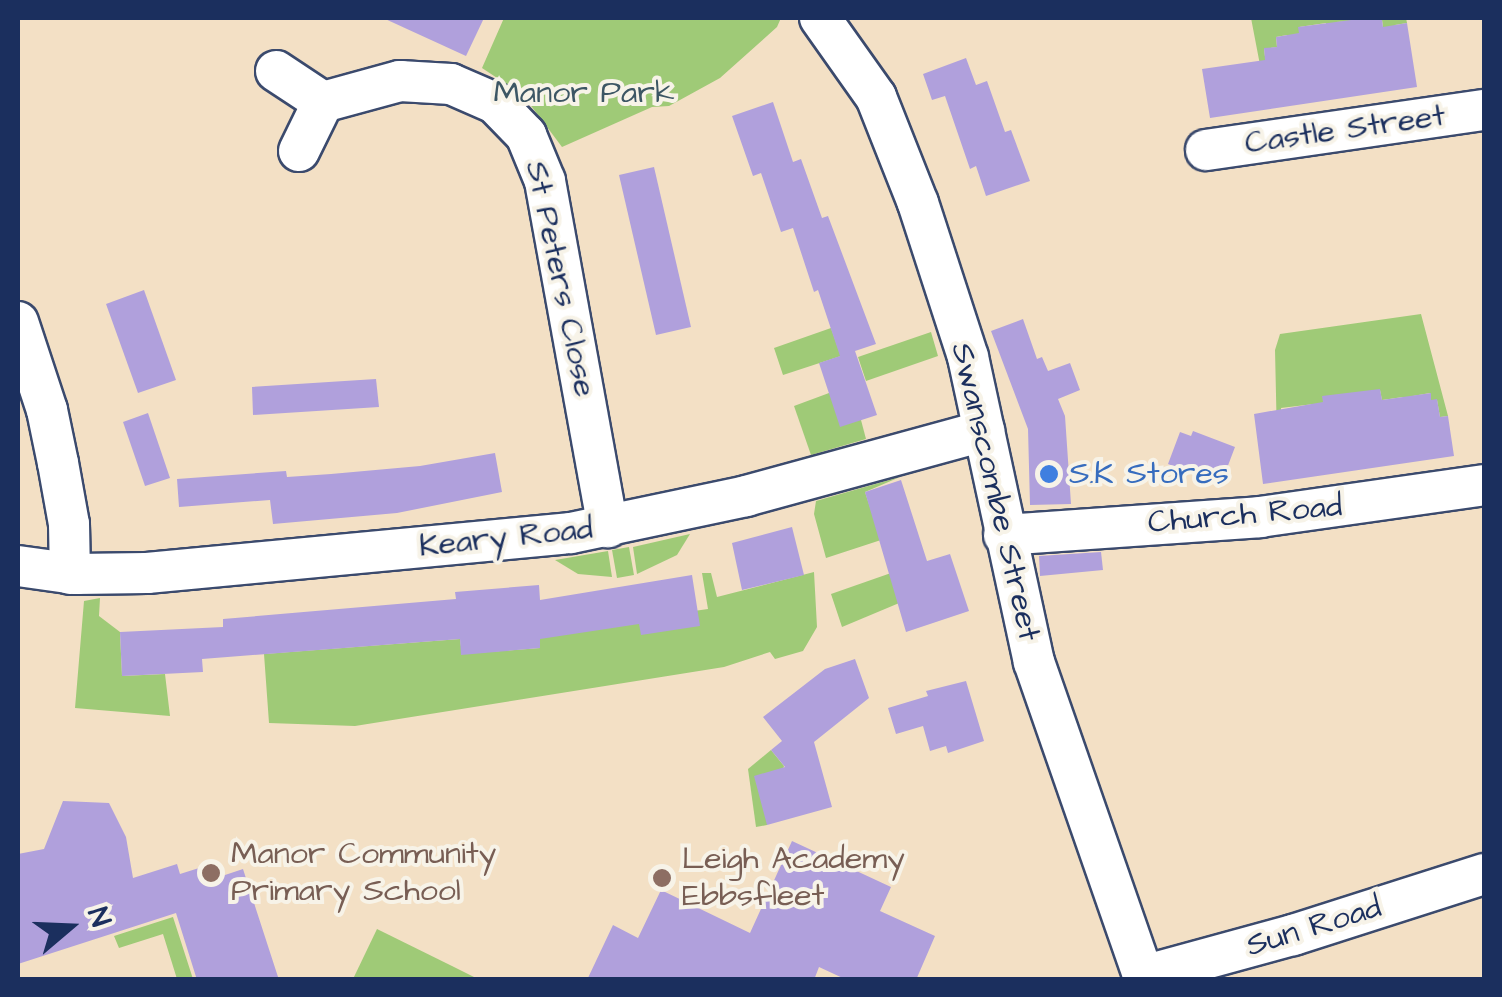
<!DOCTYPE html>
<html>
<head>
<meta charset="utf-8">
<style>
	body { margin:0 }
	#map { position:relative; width:1502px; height:997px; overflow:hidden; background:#f3e0c5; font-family:"Architects Daughter",sans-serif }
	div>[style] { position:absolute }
	.green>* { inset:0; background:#9fca77 }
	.building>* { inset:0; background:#b0a0dc }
	.roads { filter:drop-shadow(2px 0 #3b4a6d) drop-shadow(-2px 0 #3b4a6d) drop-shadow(0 2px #3b4a6d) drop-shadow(0 -2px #3b4a6d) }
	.minor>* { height:40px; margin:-20px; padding:0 20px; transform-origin:20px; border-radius:20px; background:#fff }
	.dots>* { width:28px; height:28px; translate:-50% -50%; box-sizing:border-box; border:5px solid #f7f3e8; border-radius:50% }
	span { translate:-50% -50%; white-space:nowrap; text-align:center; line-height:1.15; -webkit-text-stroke:8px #f7f3e8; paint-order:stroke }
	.park-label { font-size:32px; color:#3c5664 }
	.street-label { font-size:32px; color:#1b2f5e }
	.shop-label { font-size:32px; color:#366cbe }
	.left { translate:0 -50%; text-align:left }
	.education-label { font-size:32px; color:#785e54 }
	.frame { position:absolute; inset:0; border:20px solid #1b2f5e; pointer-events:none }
	.north { position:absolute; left:20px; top:877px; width:100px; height:100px; -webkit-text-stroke:8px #f7f3e8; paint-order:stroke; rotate:71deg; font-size:28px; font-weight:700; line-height:40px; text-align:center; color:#1b2f5e }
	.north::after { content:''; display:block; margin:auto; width:35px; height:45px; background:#1b2f5e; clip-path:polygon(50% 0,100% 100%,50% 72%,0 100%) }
</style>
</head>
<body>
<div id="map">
	<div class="green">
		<div style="clip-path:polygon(504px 18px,781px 18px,777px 27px,720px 78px,669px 106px,652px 107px,562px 147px,523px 95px,482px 68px)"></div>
		<div style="clip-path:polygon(1251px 18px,1406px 18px,1407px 23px,1395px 25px,1387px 52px,1382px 20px,1336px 22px,1331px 57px,1326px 23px,1299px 27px,1303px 62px,1287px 35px,1276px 37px,1277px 47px,1264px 49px,1266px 64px,1260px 65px)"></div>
		<div style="clip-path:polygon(1421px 314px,1448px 416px,1440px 417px,1437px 400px,1431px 400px,1430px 393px,1413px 396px,1404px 405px,1403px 397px,1382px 400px,1380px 390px,1327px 430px,1314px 404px,1281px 408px,1284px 440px,1277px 440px,1275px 350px,1280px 334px)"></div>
		<div style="clip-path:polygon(831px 328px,841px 356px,783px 375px,774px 348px)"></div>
		<div style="clip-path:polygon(931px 332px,938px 356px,866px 381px,858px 357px)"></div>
		<div style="clip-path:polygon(829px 393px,861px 420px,866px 439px,811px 455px,794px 406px)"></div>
		<div style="clip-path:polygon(900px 477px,865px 492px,881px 540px,826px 558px,814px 514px,816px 501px)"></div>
		<div style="clip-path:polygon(690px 534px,677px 555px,637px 574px,633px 547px)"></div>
		<div style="clip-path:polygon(629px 547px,634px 575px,617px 578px,612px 550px)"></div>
		<div style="clip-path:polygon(608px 551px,612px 577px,578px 574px,555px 560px)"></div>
		<div style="clip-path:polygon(911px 566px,904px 601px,842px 627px,831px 594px)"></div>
		<div style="clip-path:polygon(814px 572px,817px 627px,803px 651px,775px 659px,770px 652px,724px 667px,355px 726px,269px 723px,264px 654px,460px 639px,462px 654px,540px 648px,539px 633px,708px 609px,702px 573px,711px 573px,717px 597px)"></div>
		<div style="clip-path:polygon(100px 598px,99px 616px,120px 632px,122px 676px,165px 674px,170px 716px,75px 708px,84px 601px)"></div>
		<div style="clip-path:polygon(771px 750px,784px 766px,767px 825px,756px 827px,748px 769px)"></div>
		<div style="clip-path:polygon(173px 917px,193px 979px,177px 979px,163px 934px,119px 948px,114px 936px)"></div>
		<div style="clip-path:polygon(377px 929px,454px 967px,478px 979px,353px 979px)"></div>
	</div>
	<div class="building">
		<div style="clip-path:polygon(383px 18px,484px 18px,466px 56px)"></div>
		<div style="clip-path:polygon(1351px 20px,1382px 20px,1383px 27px,1407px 23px,1417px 87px,1210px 118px,1202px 69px,1265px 60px,1264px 48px,1277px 47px,1276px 37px,1299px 33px,1298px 27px)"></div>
		<div style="clip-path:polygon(966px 58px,976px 85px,987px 81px,1005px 132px,1011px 130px,1030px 181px,986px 196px,976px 166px,970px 169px,945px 96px,932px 100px,923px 74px)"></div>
		<div style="clip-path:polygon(773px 102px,793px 162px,801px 159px,822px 218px,828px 216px,876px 344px,855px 351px,877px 415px,840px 427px,819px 363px,840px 356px,818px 290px,814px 292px,793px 228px,781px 232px,761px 173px,753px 176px,732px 116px)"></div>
		<div style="clip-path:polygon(654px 167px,691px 327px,656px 335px,619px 175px)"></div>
		<div style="clip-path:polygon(144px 290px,176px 380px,138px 393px,106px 304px)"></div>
		<div style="clip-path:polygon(1023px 319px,1037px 359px,1042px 357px,1048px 371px,1070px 363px,1080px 390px,1058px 399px,1065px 416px,1071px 504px,1030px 505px,1028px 429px,991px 331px)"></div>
		<div style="clip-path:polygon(376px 379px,379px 407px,253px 415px,252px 387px)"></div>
		<div style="clip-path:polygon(1380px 389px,1382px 400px,1431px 393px,1431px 400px,1437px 399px,1440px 417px,1448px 416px,1454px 456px,1263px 484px,1254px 414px,1323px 402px,1322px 396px)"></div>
		<div style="clip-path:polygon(148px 413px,170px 478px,145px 486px,123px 422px)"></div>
		<div style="clip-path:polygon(1193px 431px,1235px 447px,1221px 484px,1168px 464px,1180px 432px,1191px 436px)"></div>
		<div style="clip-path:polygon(495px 453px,502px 492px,397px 513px,273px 524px,270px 500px,179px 507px,177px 479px,286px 471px,287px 477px,331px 474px,420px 466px)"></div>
		<div style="clip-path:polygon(901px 480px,927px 561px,950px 554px,969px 611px,906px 632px,865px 492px)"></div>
		<div style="clip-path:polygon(792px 527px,804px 575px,742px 590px,732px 543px)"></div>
		<div style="clip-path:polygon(1101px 552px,1103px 570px,1040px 576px,1039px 556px)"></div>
		<div style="clip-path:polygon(692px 575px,700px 626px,641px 635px,639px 624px,540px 639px,540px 648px,461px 655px,460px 639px,202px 659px,203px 672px,122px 676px,120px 632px,223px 627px,223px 619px,456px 599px,455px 592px,539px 585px,540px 600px)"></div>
		<div style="clip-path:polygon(855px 659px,869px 698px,814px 742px,832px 807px,767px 825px,754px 776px,785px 767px,771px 750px,782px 741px,763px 717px,825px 669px)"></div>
		<div style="clip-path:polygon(966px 681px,984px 741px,948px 753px,946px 746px,930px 751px,923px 726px,896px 734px,888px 708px,928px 696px,926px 691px)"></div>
		<div style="clip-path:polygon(63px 801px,109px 803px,126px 837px,133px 878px,177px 864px,180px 874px,199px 868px,204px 882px,243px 869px,279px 980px,197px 980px,176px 913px,18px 964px,18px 854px,44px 849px)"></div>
		<div style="clip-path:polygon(792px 841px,891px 887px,880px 911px,935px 936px,916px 980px,847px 980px,819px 967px,814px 980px,587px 980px,613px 925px,638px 938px,661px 890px,750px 933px)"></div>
	</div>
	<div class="roads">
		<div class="minor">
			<div style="left:820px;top:18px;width:97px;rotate:54.7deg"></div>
			<div style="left:876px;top:97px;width:114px;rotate:68.4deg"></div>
			<div style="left:918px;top:203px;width:162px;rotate:72deg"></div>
			<div style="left:968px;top:357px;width:312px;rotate:77.8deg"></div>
			<div style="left:1034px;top:662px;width:337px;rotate:70.8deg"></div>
			<div style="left:276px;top:71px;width:56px;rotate:33.4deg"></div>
			<div style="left:323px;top:102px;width:80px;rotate:-15.3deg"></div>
			<div style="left:400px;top:81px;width:51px;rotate:3.4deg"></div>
			<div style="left:451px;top:84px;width:48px;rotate:23.4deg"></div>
			<div style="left:495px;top:103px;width:45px;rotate:45.9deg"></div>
			<div style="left:526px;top:135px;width:50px;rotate:67.6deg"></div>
			<div style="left:545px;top:181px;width:352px;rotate:79.7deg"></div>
			<div style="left:1206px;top:150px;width:281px;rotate:-8.2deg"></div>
			<div style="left:299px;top:151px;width:55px;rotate:-63.9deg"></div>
			<div style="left:18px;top:322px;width:93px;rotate:71.8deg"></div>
			<div style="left:47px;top:410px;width:54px;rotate:78.3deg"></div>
			<div style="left:58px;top:463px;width:62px;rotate:79.8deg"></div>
			<div style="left:69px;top:524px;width:50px;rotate:88.9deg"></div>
			<div style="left:1004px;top:535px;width:257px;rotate:-4deg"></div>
			<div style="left:1260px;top:517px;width:226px;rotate:-8.1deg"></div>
			<div style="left:18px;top:566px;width:59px;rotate:7.9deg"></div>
			<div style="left:76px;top:574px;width:71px;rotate:-0.8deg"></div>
			<div style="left:147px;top:573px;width:426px;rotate:-5.4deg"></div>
			<div style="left:571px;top:533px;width:179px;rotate:-11.9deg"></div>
			<div style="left:746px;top:496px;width:247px;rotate:-15.3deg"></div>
			<div style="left:1143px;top:976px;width:156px;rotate:-15.3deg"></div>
			<div style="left:1293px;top:935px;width:201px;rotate:-17.7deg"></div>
		</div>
	</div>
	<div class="dots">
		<div style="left:1049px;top:474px;background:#3f7fe0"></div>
		<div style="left:211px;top:873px;background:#8d6e63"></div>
		<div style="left:662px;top:878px;background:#8d6e63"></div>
	</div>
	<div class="park-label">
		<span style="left:584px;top:93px">Manor Park</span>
	</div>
	<div class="street-label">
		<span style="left:1345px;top:130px;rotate:-8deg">Castle Street</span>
		<span style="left:560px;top:279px;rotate:78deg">St Peters Close</span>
		<span style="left:995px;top:492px;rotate:77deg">Swanscombe Street</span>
		<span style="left:1245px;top:515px;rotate:-5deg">Church Road</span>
		<span style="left:506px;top:538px;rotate:-6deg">Keary Road</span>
		<span style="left:1314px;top:927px;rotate:-17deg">Sun Road</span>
	</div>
	<div class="shop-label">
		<span class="left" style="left:1069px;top:474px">S.K Stores</span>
	</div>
	<div class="education-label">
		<span class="left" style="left:231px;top:873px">Manor Community<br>Primary School</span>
		<span class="left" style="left:682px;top:878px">Leigh Academy<br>Ebbsfleet</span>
	</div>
	<div class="frame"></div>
	<div class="north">N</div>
</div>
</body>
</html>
